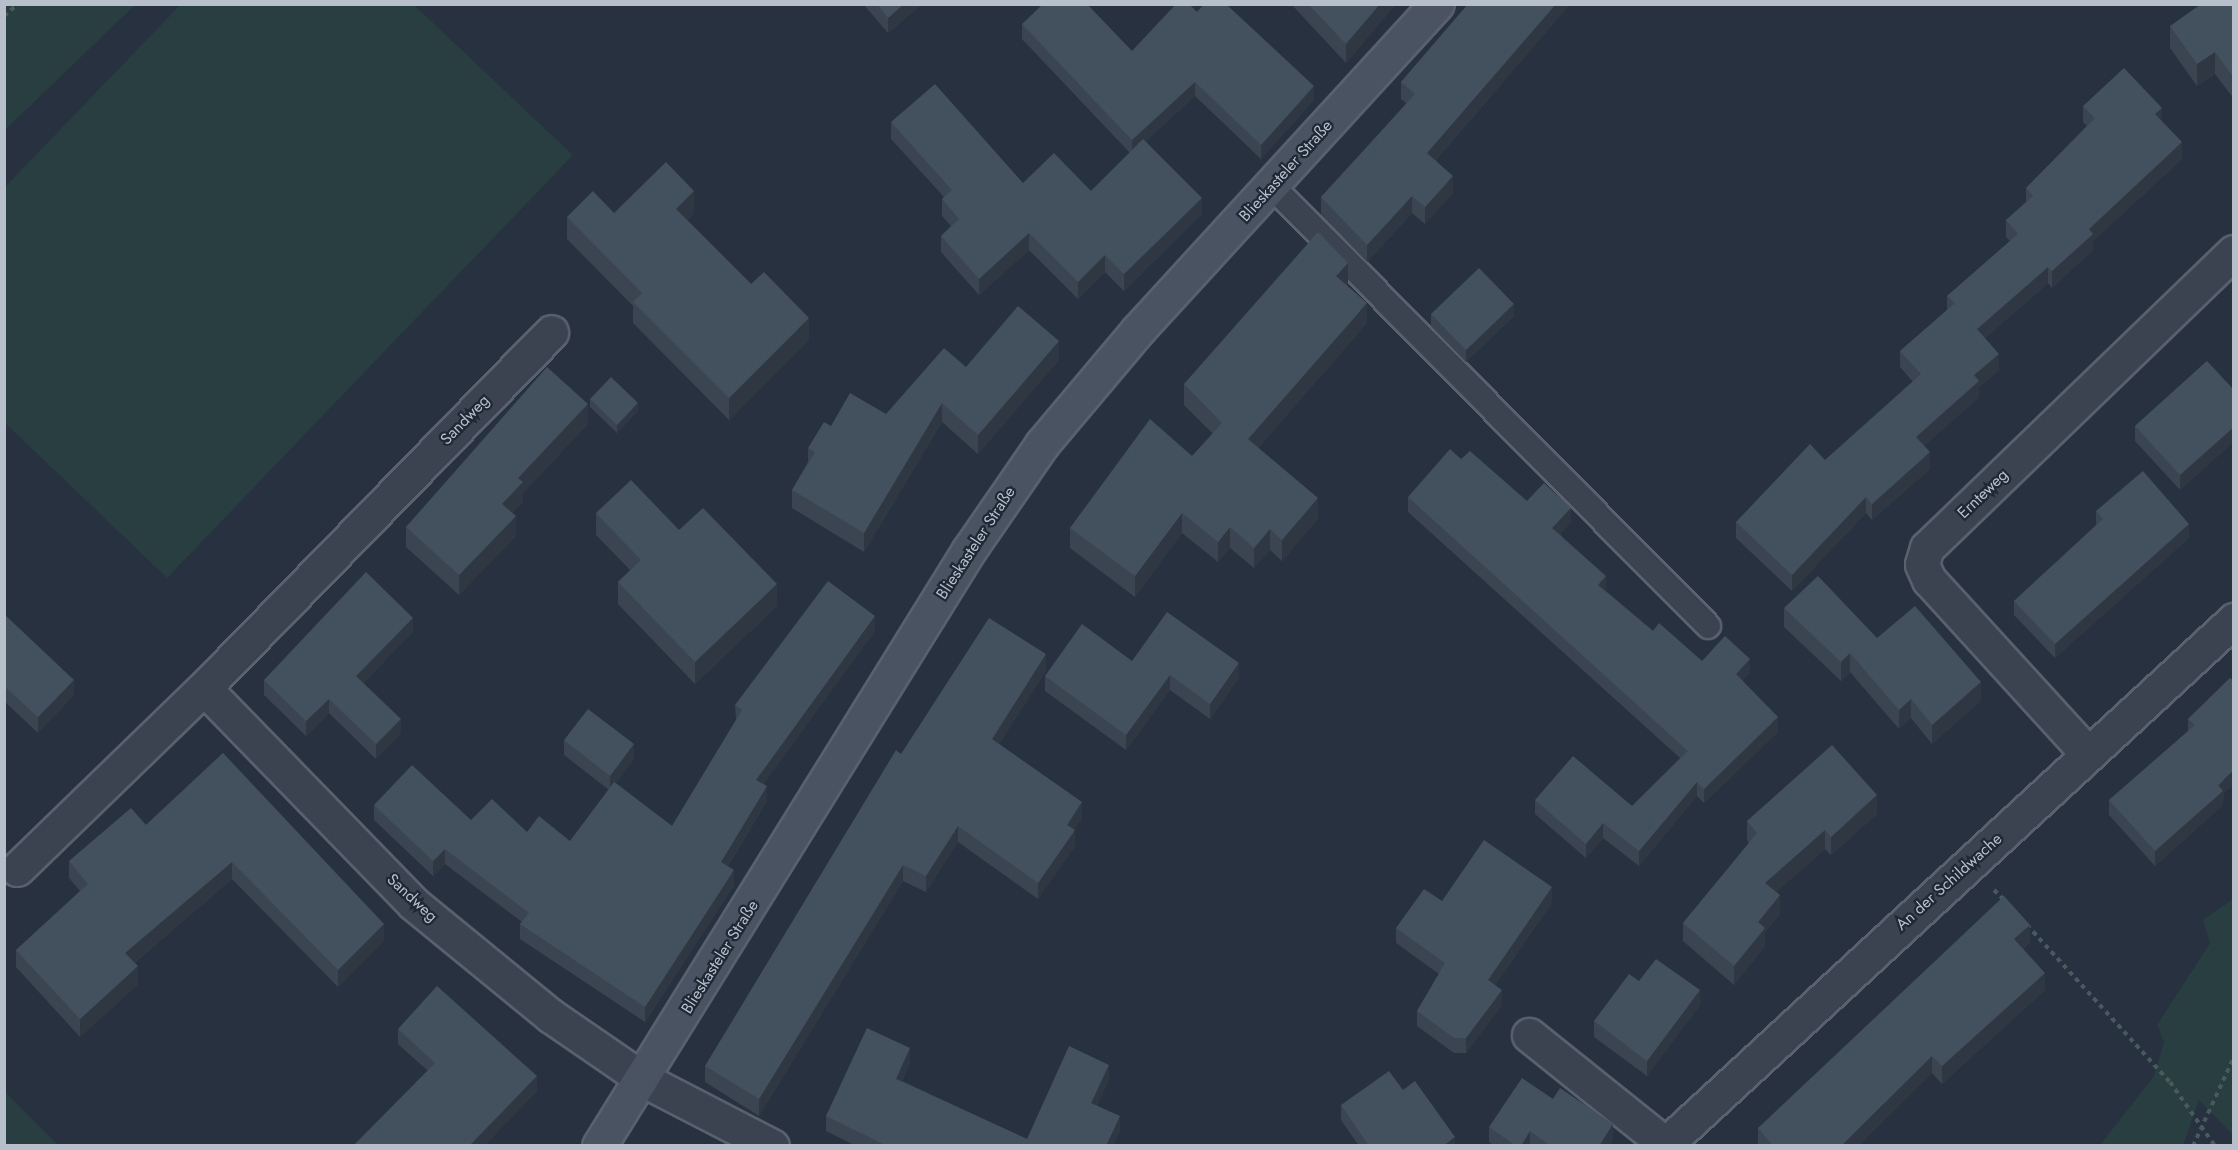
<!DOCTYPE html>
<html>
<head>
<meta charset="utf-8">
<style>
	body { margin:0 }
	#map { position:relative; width:2238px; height:1150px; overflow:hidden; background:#273140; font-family:Jost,sans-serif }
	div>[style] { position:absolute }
	.green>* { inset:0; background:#293e41 }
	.path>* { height:4px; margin-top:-2px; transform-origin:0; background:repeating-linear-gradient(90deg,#475b5d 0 4.5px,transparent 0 9px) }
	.roads { filter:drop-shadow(2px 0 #58616d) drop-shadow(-2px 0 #58616d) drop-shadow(0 2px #58616d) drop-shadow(0 -2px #58616d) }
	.lane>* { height:24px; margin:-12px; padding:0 12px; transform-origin:12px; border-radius:12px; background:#3b4350 }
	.street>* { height:33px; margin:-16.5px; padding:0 16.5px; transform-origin:16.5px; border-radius:16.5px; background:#3b4350 }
	.secondary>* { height:33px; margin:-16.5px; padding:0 16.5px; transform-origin:16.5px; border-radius:16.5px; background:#495362 }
	.wall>* { inset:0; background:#3a4551 }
	.shaded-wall>* { inset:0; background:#2f3842 }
	.building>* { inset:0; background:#43505e }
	span { translate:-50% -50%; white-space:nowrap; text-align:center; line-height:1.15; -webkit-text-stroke:4.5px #1f2835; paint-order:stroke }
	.street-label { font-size:16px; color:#b7bfca }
	.frame { position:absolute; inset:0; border:6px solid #b7bfca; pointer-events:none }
</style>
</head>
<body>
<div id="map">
	<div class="green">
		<div style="clip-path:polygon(5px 4px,135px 4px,135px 5px,5px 130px)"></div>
		<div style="clip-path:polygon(180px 5px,414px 5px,573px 155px,167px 578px,5px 423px,4px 188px)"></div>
		<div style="clip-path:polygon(2233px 899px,2233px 1135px,2199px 1100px,2183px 1145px,2100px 1145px,2154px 1076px,2164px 1042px,2157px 1025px,2210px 943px,2203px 920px)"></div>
		<div style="clip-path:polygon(5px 1092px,58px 1145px,5px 1145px)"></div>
	</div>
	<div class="path">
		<div style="left:4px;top:16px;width:18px;rotate:-41deg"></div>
		<div style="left:1994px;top:890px;width:17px;rotate:45deg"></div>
		<div style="left:2027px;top:925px;width:212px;rotate:47.7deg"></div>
		<div style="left:2170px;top:1082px;width:78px;rotate:54.9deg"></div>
		<div style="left:2193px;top:1146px;width:98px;rotate:-65.3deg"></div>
	</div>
	<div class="roads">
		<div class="lane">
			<div style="left:1273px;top:187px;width:618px;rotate:45.26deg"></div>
		</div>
		<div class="street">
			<div style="left:204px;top:688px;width:301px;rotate:45.8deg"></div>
			<div style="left:414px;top:904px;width:177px;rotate:39.3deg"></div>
			<div style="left:551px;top:1016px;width:113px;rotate:34.5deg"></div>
			<div style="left:644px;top:1080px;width:144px;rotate:27.3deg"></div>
			<div style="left:2088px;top:754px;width:236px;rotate:-132.4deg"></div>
			<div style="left:1929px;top:580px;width:17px;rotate:-114deg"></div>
			<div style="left:1922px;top:564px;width:17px;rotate:-73deg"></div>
			<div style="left:1927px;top:548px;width:426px;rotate:-44deg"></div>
			<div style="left:17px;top:869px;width:260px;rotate:-44.1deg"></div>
			<div style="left:204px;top:688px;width:497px;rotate:-45.7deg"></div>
			<div style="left:1529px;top:1035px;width:174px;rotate:38.7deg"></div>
			<div style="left:1664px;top:1146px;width:776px;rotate:-42.7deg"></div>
		</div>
		<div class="secondary">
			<div style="left:599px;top:1146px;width:702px;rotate:-58.17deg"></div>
			<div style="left:969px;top:550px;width:129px;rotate:-55.4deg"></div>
			<div style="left:1042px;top:444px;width:149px;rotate:-49.9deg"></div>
			<div style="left:1138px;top:330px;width:442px;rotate:-47.5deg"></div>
		</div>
	</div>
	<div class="wall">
		<div style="clip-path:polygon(863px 4px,922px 4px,888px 33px)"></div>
		<div style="clip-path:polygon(1291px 4px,1396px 4px,1346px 63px)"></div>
		<div style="clip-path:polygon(1468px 4px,1570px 4px,1436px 160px,1453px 193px,1425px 224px,1412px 213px,1367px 262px,1321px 214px,1321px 197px,1407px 104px,1401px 99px,1401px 82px)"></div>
		<div style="clip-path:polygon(2234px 4px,2234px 99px,2215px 74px,2197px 86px,2170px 48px,2170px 26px)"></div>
		<div style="clip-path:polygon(1197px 12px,1314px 100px,1261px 159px,1195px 96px,1146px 141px,1202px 214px,1124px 291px,1105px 272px,1078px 299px,1029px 250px,979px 295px,941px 252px,941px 236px,951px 226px,942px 216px,942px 199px,944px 197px,891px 139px,891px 122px,1023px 183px,1091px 191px,1130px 153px,1022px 39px,1022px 24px,1132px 51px)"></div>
		<div style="clip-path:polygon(2083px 106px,2162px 121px,2182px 159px,2093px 241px,2093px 250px,2052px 288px,2048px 283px,1985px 338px,1999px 370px,1979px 387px,1979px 397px,1924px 446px,1930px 469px,1872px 520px,1866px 513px,1792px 591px,1736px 538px,1736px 522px,1825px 460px,1913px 382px,1900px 367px,1900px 351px,1947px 310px,1947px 296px,2010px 241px,2006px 237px,2006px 220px,2026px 202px,2026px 188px,2087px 126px,2083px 122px)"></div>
		<div style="clip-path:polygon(614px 213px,694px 213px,687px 220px,751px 284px,809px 340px,729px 420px,633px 323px,633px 306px,567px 239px,567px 217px)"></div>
		<div style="clip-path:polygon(1348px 283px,1347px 285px,1367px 323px,1258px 448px,1318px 519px,1282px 561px,1270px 550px,1254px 568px,1230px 548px,1218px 562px,1182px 533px,1135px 597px,1070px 548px,1070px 528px,1192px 456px,1213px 434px,1184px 405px,1184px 384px)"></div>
		<div style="clip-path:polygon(1431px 314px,1514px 316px,1466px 362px,1431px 326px)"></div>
		<div style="clip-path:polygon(1059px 360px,978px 454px,942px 422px,864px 552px,792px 508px,792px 490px,808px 462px,808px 448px,831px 426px,886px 414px,966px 367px)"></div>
		<div style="clip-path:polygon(2207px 361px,2180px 490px,2135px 441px,2135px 426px)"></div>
		<div style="clip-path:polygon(590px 399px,638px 411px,617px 433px,590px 407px)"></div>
		<div style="clip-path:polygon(588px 424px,523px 493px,523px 502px,512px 513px,516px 536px,459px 595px,406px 547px,406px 527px)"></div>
		<div style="clip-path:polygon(1408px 497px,1527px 501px,1571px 522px,1560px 534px,1606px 591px,1653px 631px,1702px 661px,1750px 673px,1742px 681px,1778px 732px,1704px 803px,1697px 796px,1639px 866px,1603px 838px,1586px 858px,1535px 814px,1535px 800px,1632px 806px,1680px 758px,1408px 512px)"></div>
		<div style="clip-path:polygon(2096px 511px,2189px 538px,2055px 658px,2014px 615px,2014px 601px,2096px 525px)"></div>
		<div style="clip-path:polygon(596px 513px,679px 530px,777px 606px,695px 684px,618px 604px,618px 582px,630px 570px,596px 535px)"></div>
		<div style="clip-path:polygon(1784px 608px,1877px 638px,1981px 701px,1932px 744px,1911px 718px,1899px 729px,1850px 672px,1841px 681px,1784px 627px)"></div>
		<div style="clip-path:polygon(4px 614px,74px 695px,38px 733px,4px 701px)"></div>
		<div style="clip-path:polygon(875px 631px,763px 784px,767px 801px,728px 866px,734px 885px,645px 1022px,520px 939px,520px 924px,522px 922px,445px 864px,433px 876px,374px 820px,374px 805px,471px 820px,570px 841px,609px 790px,564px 755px,564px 740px,634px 759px,616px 783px,672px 826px,736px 720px,735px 705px)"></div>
		<div style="clip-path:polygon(413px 632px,363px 683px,401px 733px,376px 759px,329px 713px,306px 736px,264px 695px,264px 680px)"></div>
		<div style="clip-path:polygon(1132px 661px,1239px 678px,1210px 719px,1170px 690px,1126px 750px,1045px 691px,1045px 676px)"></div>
		<div style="clip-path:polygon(1046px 671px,999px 744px,1082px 818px,1074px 830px,1075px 846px,1038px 899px,958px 842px,926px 892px,903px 881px,759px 1116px,705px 1082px,705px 1066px,901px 754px)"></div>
		<div style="clip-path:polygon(2230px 678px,2223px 805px,2155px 866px,2109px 815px,2109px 800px,2188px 731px,2188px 719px)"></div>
		<div style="clip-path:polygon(223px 753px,384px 941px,338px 987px,232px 879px,134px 963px,138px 984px,80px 1037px,16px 967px,16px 950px,80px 891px,69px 878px,69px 861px,146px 825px)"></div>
		<div style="clip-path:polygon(1877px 814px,1831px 855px,1825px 849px,1776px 892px,1780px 914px,1765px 932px,1765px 946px,1734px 985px,1683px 941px,1683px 923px,1749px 843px,1747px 840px,1747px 821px)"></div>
		<div style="clip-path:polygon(1442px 901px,1552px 903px,1495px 985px,1502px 1005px,1466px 1053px,1454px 1053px,1417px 1026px,1417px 1011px,1439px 974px,1396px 943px,1396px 928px)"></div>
		<div style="clip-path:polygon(2030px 942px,2023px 949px,2045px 990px,1942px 1084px,1932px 1073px,1858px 1146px,1758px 1145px,1758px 1128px)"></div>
		<div style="clip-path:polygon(1639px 981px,1700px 1005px,1647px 1076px,1594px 1037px,1594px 1021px)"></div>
		<div style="clip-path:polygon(398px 1029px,537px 1091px,484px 1146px,355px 1146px,355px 1144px,428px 1071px,398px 1044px)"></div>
		<div style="clip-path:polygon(910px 1063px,902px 1081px,1027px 1139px,1109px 1080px,1097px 1105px,1120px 1131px,1113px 1146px,856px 1146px,826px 1131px,826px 1116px)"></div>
		<div style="clip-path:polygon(1403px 1090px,1455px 1146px,1359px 1146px,1341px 1120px,1341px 1105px)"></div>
		<div style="clip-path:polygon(1553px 1099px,1613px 1139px,1609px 1146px,1494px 1146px,1489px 1142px,1489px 1127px)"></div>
	</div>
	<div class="shaded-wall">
		<div style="clip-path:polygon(904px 4px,922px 4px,888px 33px,888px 18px)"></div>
		<div style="clip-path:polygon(1380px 4px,1396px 4px,1346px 63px,1346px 44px)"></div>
		<div style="clip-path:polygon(1556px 4px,1570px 4px,1427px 170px,1427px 153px)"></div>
		<div style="clip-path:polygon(2215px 52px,2215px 74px,2197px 86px,2197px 64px)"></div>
		<div style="clip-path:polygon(1195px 82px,1195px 96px,1132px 155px,1132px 140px)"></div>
		<div style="clip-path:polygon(1314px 86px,1314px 100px,1261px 159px,1261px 145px)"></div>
		<div style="clip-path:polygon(2162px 108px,2162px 124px,2155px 114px)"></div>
		<div style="clip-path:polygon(2182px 142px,2182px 159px,2093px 241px,2093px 250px,2052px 288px,2052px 271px,2089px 229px)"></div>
		<div style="clip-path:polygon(1453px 176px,1453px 193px,1425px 224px,1425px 207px)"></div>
		<div style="clip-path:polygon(694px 191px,694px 213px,676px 231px,676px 209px)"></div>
		<div style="clip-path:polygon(1412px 196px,1412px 213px,1367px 262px,1367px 245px)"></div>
		<div style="clip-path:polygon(1202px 198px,1202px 214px,1124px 291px,1124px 274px)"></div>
		<div style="clip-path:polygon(1029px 233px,1029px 250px,979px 295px,979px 279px)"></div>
		<div style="clip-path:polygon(1105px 255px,1105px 272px,1078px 299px,1078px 282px)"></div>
		<div style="clip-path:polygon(1348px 263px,1348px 283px,1336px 296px,1336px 276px)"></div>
		<div style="clip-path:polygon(2048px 267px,2048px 283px,1977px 345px,1977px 329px)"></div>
		<div style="clip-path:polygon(1367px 303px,1367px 323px,1248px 460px,1248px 439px)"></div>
		<div style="clip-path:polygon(1514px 304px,1514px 316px,1466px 362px,1466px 350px)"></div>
		<div style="clip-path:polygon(809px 318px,809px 340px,729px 420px,729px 398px)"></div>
		<div style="clip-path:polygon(1059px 341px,1059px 360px,978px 454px,978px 435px)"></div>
		<div style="clip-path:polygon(1999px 354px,1999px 370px,1979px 387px,1979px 397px,1916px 453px,1916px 437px,1974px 375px)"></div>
		<div style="clip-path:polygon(638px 403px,638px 411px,617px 433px,617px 425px)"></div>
		<div style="clip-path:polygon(942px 403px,942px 422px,864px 552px,864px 533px)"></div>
		<div style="clip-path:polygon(588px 404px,588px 424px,523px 493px,523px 502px,502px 523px,502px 504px,518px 478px)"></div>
		<div style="clip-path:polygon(2234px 427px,2234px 442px,2180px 490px,2180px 475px)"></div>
		<div style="clip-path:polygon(1930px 452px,1930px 469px,1872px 520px,1872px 504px)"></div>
		<div style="clip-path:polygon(1866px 497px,1866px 513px,1792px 591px,1792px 575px)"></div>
		<div style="clip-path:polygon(1318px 498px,1318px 519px,1282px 561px,1282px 540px)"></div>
		<div style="clip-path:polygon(1571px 508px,1571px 522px,1552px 542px,1552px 528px)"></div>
		<div style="clip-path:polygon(1182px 513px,1182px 533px,1135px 597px,1135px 576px)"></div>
		<div style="clip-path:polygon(516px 516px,516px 536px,459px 595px,459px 575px)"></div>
		<div style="clip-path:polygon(2189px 524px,2189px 538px,2055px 658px,2055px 644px)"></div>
		<div style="clip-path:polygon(1230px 527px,1230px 548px,1218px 562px,1218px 542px)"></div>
		<div style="clip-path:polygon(1270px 529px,1270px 550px,1254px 568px,1254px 548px)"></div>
		<div style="clip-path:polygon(1606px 576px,1606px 591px,1598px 599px,1598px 585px)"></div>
		<div style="clip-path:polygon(777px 584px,777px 606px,695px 684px,695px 662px)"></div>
		<div style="clip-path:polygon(875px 616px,875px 631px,756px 795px,756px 780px)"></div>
		<div style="clip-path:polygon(413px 618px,413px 632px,356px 691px,356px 676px)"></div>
		<div style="clip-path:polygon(1850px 653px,1850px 672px,1841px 681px,1841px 662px)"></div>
		<div style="clip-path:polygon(1046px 654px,1046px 671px,992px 755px,992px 739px)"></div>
		<div style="clip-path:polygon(1750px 659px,1750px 673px,1736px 689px,1736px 674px)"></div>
		<div style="clip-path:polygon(1239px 663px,1239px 678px,1210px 719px,1210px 704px)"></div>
		<div style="clip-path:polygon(1170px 675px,1170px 690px,1126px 750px,1126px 735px)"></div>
		<div style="clip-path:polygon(74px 680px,74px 695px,38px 733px,38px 717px)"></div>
		<div style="clip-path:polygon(1981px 682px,1981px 701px,1932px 744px,1932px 725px)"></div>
		<div style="clip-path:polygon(329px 699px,329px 713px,306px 736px,306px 721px)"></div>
		<div style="clip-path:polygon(1911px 699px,1911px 718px,1899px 729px,1899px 710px)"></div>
		<div style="clip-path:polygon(1778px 717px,1778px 732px,1704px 803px,1704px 789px)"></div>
		<div style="clip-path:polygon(401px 719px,401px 733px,376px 759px,376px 744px)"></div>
		<div style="clip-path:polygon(634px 744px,634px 759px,610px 791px,610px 776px)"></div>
		<div style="clip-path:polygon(2234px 770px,2234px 785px,2223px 794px,2223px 805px,2155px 866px,2155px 851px)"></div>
		<div style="clip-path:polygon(1697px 782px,1697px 796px,1639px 866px,1639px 851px)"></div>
		<div style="clip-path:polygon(767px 786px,767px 801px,721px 877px,721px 862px)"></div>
		<div style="clip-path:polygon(1877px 795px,1877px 814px,1831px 855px,1831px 837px)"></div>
		<div style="clip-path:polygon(1082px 802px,1082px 818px,1067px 841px,1067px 825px)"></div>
		<div style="clip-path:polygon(1603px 823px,1603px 838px,1586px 858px,1586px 844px)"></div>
		<div style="clip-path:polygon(958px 826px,958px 842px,926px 892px,926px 876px)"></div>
		<div style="clip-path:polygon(1075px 830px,1075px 846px,1038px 899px,1038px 883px)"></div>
		<div style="clip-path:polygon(1825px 830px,1825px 849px,1765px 902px,1765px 883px)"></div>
		<div style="clip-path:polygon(445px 849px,445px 864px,433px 876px,433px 861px)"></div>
		<div style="clip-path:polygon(232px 862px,232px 879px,125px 970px,125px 953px)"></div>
		<div style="clip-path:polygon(903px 865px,903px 881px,759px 1116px,759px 1099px)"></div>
		<div style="clip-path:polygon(734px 870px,734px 885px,645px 1022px,645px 1007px)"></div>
		<div style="clip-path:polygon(1552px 887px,1552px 903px,1488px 995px,1488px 980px)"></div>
		<div style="clip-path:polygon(1780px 895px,1780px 914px,1765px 932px,1765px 946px,1734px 985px,1734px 966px,1758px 922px)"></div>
		<div style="clip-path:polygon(384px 924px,384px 941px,338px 987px,338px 970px)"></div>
		<div style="clip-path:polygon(2030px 925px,2030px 942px,2014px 957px,2014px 939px)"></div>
		<div style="clip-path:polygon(138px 966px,138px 984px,80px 1037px,80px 1019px)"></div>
		<div style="clip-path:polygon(2045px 973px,2045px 990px,1942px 1084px,1942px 1066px)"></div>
		<div style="clip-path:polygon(1502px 990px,1502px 1005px,1466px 1053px,1466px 1038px)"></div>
		<div style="clip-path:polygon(1700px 990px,1700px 1005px,1647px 1076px,1647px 1061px)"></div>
		<div style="clip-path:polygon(910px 1048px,910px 1063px,896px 1093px,896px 1079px)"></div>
		<div style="clip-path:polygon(1932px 1056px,1932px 1073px,1858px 1146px,1841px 1146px)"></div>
		<div style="clip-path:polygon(1109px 1065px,1109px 1080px,1091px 1118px,1091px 1103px)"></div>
		<div style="clip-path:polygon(537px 1076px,537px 1091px,484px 1146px,469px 1146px)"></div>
		<div style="clip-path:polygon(1120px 1116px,1120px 1131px,1113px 1146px,1106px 1146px)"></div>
		<div style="clip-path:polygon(1613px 1124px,1613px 1139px,1609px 1146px,1599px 1146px)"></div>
		<div style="clip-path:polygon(1530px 1131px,1530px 1146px,1521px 1146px)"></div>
		<div style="clip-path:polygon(1455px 1137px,1455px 1146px,1443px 1146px)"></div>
	</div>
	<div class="building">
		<div style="clip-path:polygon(877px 4px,904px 4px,888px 18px)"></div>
		<div style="clip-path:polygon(1043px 4px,1087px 4px,1132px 51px,1176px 4px,1189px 4px,1197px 12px,1204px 4px,1226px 4px,1314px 86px,1261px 145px,1195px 82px,1132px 140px,1022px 24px)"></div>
		<div style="clip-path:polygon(1308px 4px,1380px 4px,1346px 44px)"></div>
		<div style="clip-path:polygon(1468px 4px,1556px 4px,1427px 153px,1453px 176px,1425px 207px,1412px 196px,1367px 245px,1321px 197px,1415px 94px,1401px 82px)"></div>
		<div style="clip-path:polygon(2201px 4px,2234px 4px,2234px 78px,2215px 52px,2197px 64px,2170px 26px)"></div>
		<div style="clip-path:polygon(2124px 68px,2162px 108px,2155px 114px,2182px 142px,2089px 229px,2093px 234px,2052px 271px,2048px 267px,1977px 329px,1999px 354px,1974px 375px,1979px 381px,1916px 437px,1930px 452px,1872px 504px,1866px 497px,1792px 575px,1736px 522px,1810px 444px,1825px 460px,1921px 374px,1900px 351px,1955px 303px,1947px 296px,2018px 234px,2006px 220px,2033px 196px,2026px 188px,2095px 118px,2083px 106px)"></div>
		<div style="clip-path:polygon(935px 84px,1023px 183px,1054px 153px,1091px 191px,1143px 139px,1202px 198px,1124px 274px,1105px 255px,1078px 282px,1029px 233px,979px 279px,941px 236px,959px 219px,942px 199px,952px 190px,891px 122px)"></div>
		<div style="clip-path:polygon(666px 162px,694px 191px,676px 209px,751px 284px,764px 272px,809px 318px,729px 398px,633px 302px,642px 293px,567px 217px,593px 191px,614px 213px)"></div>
		<div style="clip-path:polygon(1318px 232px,1348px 263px,1336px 276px,1367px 303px,1248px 439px,1318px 498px,1282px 540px,1270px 529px,1254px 548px,1230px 527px,1218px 542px,1182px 513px,1135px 576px,1070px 528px,1150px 419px,1192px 456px,1222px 423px,1184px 384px)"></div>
		<div style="clip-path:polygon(1479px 268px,1514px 304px,1466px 350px,1431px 314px)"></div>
		<div style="clip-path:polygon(1018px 306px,1059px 341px,978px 435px,942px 403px,864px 533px,792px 490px,815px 452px,808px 448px,824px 422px,831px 426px,850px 393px,886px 414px,944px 348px,966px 367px)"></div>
		<div style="clip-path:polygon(2207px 361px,2234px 390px,2234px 427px,2180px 475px,2135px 426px)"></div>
		<div style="clip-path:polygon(547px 367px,588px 404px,518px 478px,523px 482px,502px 504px,516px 516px,459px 575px,406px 527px)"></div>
		<div style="clip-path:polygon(611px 377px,638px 403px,617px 425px,590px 399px)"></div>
		<div style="clip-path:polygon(1450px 449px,1461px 459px,1470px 451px,1527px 501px,1544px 483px,1571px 508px,1552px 528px,1606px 576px,1598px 585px,1653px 631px,1659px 623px,1702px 661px,1725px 636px,1750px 659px,1736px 674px,1778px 717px,1704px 789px,1697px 782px,1639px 851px,1603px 823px,1586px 844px,1535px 800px,1573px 756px,1632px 806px,1688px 751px,1408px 497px)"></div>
		<div style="clip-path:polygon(2143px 471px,2189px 524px,2055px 644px,2014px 601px,2103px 519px,2096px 511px)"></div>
		<div style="clip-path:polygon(631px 480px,679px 530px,703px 508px,777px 584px,695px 662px,618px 582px,641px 560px,596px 513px)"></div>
		<div style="clip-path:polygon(366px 572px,413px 618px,356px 676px,401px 719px,376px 744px,329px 699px,306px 721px,264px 680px)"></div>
		<div style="clip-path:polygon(1818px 576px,1877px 638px,1915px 606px,1981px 682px,1932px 725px,1911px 699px,1899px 710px,1850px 653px,1841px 662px,1784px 608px)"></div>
		<div style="clip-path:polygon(828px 581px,875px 616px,756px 780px,767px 786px,721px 862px,734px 870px,645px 1007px,520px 924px,529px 913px,445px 849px,433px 861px,374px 805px,412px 765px,471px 820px,492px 799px,527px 832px,539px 816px,570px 841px,614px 782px,672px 826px,742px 710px,735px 705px)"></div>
		<div style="clip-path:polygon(1167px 612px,1239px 663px,1210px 704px,1170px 675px,1126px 735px,1045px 676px,1082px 624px,1132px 661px)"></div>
		<div style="clip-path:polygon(4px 614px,74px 680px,38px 717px,4px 686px)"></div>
		<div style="clip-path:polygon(989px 618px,1046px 654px,992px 739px,1082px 802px,1067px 825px,1075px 830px,1038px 883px,958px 826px,926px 876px,903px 865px,759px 1099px,705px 1066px,896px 750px,901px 754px)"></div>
		<div style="clip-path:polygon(2230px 678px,2234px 681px,2234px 770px,2218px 785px,2223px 791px,2155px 851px,2109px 800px,2195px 725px,2188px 719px)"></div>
		<div style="clip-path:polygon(588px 709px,634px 744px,610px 776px,564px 740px)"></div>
		<div style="clip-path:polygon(1832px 745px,1877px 795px,1831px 837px,1825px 830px,1765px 883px,1780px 895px,1758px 922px,1765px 928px,1734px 966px,1683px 923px,1757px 833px,1747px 821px)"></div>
		<div style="clip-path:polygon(223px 753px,384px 924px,338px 970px,232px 862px,125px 953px,138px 966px,80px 1019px,16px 950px,88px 884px,69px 861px,131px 808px,146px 825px)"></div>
		<div style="clip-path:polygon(1484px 840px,1552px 887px,1488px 980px,1502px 990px,1466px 1038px,1454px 1038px,1417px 1011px,1445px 963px,1396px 928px,1424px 889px,1442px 901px)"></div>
		<div style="clip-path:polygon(2004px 896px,2030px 925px,2014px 939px,2045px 973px,1942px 1066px,1932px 1056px,1841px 1146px,1773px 1146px,1758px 1128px)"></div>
		<div style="clip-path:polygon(1656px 959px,1700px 990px,1647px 1061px,1594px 1021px,1629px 974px,1639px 981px)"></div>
		<div style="clip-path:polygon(437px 986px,537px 1076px,469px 1146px,357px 1146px,355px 1144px,435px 1063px,398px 1029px)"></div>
		<div style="clip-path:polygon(867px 1028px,910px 1048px,896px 1079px,1027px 1139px,1069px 1046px,1109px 1065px,1091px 1103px,1120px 1116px,1106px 1146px,887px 1146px,826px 1116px)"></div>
		<div style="clip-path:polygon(1389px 1071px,1403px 1090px,1415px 1081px,1455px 1137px,1443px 1146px,1369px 1146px,1341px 1105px)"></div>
		<div style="clip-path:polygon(1522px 1078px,1553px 1099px,1560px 1088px,1613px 1124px,1599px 1146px,1551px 1146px,1530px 1131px,1521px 1146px,1516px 1146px,1489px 1127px)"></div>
	</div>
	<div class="street-label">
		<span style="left:1286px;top:171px;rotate:-48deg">Blieskasteler Straße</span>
		<span style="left:465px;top:420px;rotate:-46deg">Sandweg</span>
		<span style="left:1983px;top:494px;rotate:-44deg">Ernteweg</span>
		<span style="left:976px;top:543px;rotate:-57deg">Blieskasteler Straße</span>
		<span style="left:1949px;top:882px;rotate:-42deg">An der Schildwache</span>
		<span style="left:412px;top:898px;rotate:43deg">Sandweg</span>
		<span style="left:720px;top:957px;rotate:-58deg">Blieskasteler Straße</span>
	</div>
	<div class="frame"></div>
</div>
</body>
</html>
